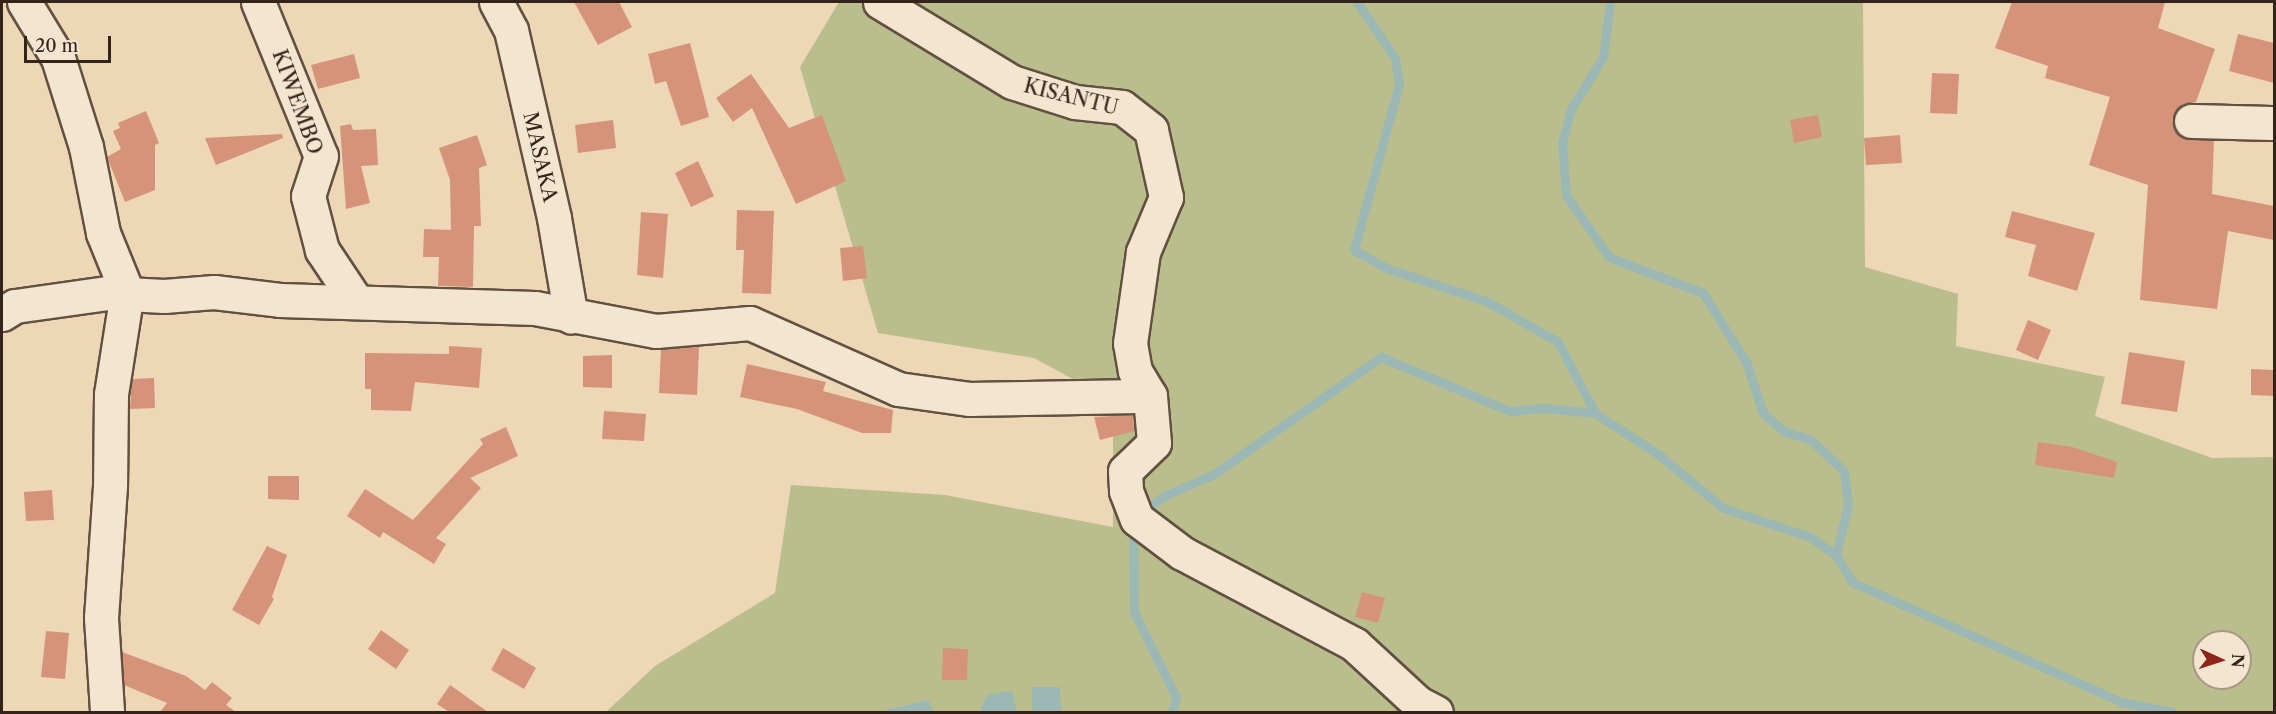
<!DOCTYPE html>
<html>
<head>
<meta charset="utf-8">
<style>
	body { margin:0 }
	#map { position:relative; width:2276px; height:714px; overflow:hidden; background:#edd7b6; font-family:"Libre Caslon Text",serif }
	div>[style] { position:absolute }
	.green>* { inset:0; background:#babe8d }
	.water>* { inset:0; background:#9bb8b5 }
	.stream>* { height:9px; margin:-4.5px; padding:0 4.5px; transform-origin:4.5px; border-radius:4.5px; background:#9bb8b5 }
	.building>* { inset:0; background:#d59479 }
	.roads { filter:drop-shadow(2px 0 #625041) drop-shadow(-2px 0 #625041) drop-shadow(0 2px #625041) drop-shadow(0 -2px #625041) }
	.street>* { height:33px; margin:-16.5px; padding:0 16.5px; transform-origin:16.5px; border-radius:16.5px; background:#f3e5d0 }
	span { translate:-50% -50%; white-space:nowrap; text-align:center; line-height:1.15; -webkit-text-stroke:4.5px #f3e5d0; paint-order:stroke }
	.street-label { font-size:20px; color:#34231a }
	.frame { position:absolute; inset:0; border:3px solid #34231a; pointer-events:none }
	.north { position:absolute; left:2192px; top:630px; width:60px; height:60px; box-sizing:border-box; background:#f3e5d0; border:2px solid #a79787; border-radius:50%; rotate:93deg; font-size:16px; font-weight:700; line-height:24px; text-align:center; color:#34231a }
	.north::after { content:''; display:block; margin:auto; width:21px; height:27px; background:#8f2418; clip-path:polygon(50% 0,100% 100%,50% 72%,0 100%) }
	.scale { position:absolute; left:24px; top:36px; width:87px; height:27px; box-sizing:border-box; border:3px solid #34231a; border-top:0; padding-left:8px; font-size:18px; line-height:21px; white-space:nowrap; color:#34231a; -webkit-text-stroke:4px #f3e5d0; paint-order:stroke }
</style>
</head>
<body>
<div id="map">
	<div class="green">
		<div style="clip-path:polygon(evenodd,839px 2px,1863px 2px,1865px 267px,1958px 294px,1956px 346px,2105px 377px,2095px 416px,2212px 458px,2274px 457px,2274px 712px,606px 712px,655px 666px,775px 593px,791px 485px,945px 495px,1113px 527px,1113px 401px,1034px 358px,878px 333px,800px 67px,839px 2px,2204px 642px,2240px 642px,2240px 678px,2204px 678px,2204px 642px)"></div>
	</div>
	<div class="water">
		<div style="clip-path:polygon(1032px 687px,1060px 687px,1061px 712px,1032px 712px)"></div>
		<div style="clip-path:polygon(1012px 691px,1017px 712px,980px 712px,987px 695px)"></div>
		<div style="clip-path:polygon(928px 700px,934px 712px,878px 712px)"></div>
	</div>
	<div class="stream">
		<div style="left:1357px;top:2px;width:68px;rotate:55.8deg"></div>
		<div style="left:1395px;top:58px;width:26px;rotate:81deg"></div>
		<div style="left:1399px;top:84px;width:172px;rotate:105.2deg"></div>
		<div style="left:1354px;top:250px;width:37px;rotate:29deg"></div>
		<div style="left:1386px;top:268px;width:108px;rotate:18.4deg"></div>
		<div style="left:1488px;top:302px;width:81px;rotate:29.7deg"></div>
		<div style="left:1558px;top:342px;width:80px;rotate:62.5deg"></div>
		<div style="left:1595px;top:413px;width:75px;rotate:33.1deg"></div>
		<div style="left:1658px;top:454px;width:85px;rotate:39.7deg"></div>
		<div style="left:1723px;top:508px;width:92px;rotate:18.4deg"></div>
		<div style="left:1810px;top:537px;width:32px;rotate:35deg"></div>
		<div style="left:1610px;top:2px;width:55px;rotate:97.3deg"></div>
		<div style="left:1603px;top:57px;width:61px;rotate:121.6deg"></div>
		<div style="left:1571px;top:109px;width:34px;rotate:105deg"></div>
		<div style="left:1562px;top:142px;width:53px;rotate:85.7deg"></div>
		<div style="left:1566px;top:195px;width:75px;rotate:55.3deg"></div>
		<div style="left:1609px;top:257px;width:101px;rotate:21deg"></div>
		<div style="left:1703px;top:293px;width:81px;rotate:58.1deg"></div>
		<div style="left:1746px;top:362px;width:54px;rotate:71.6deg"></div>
		<div style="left:1763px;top:413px;width:28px;rotate:41deg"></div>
		<div style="left:1784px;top:431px;width:28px;rotate:18deg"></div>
		<div style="left:1811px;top:440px;width:45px;rotate:43.2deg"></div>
		<div style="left:1844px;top:471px;width:33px;rotate:83deg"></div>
		<div style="left:1848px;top:504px;width:52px;rotate:103.2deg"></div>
		<div style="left:1836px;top:555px;width:31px;rotate:59deg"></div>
		<div style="left:1852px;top:582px;width:295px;rotate:24deg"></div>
		<div style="left:2121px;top:702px;width:52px;rotate:11.1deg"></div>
		<div style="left:1172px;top:712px;width:16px;rotate:-75deg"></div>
		<div style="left:1176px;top:697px;width:95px;rotate:-116.3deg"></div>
		<div style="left:1134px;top:612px;width:81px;rotate:-90.7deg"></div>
		<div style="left:1133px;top:531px;width:25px;rotate:-58deg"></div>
		<div style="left:1146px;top:510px;width:21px;rotate:-39deg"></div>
		<div style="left:1162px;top:497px;width:57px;rotate:-23.9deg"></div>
		<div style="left:1214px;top:474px;width:204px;rotate:-35deg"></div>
		<div style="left:1381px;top:357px;width:140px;rotate:22.7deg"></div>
		<div style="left:1510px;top:411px;width:34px;rotate:-5deg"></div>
		<div style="left:1544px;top:408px;width:51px;rotate:5.6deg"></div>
	</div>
	<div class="building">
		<div style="clip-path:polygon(574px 2px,619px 2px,632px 27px,598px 45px)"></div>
		<div style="clip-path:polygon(2012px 2px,2165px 2px,2158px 28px,2215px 49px,2196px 102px,2183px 104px,2175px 112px,2174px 129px,2190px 140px,2214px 140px,2212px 194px,2274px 206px,2274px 240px,2228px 231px,2217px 309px,2140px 300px,2148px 185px,2089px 165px,2110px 97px,2045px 78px,2048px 66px,1995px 48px)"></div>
		<div style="clip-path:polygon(2238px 34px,2274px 43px,2274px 83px,2229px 71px)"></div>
		<div style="clip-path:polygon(690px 43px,709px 117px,681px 126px,666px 81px,655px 84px,648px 54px)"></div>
		<div style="clip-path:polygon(354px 54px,360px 78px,318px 89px,311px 65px)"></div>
		<div style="clip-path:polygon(1932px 73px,1959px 74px,1957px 114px,1930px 113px)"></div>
		<div style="clip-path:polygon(751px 74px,789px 128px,822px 115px,846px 181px,796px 204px,752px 108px,733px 122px,716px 98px)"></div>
		<div style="clip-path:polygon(146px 111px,159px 143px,155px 145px,155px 190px,125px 202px,107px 157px,121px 149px,113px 131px,120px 128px,118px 123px)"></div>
		<div style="clip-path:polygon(1818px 115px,1822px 137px,1794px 143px,1790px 120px)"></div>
		<div style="clip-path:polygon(613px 120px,616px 148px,578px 153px,575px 125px)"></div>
		<div style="clip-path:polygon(351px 124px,353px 130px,376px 129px,378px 165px,361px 166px,370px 203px,346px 209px,340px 126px)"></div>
		<div style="clip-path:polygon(282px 134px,283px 138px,216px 165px,205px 138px)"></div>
		<div style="clip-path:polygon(477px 135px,487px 165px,479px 168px,481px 226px,474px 226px,473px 287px,438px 286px,439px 257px,423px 257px,424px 229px,451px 230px,450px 180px,439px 148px)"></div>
		<div style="clip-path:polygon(1900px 135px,1902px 163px,1866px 165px,1864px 138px)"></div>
		<div style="clip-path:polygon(698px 161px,714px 196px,691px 207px,675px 173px)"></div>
		<div style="clip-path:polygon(737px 210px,774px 211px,771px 294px,742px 293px,744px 250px,736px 250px)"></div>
		<div style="clip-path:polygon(2012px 211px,2095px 233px,2077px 291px,2028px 276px,2036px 245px,2005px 237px)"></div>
		<div style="clip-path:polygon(641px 212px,668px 214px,663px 278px,637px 275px)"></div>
		<div style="clip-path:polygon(863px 246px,867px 278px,843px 281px,840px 248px)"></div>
		<div style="clip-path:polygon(2028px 320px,2051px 330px,2038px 360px,2016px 350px)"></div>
		<div style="clip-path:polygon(449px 346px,482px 348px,479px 388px,415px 382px,411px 411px,371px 410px,371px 389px,365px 389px,365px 353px,449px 354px)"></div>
		<div style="clip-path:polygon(699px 347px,697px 395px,659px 393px,661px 349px)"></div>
		<div style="clip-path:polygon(2129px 352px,2185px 361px,2177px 412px,2121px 404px)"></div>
		<div style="clip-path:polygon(612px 355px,612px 388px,583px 387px,583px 356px)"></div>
		<div style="clip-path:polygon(747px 364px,826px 382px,823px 391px,893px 410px,891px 433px,862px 433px,797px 409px,740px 397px)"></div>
		<div style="clip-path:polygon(2251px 369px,2274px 370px,2274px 396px,2251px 395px)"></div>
		<div style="clip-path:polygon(154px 378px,155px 408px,130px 409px,132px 379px)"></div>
		<div style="clip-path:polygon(604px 411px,646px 414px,644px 441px,602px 439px)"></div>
		<div style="clip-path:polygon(1133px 415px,1134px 431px,1100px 440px,1094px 417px)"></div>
		<div style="clip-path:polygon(506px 427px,518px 456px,470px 478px,481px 488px,436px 538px,446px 544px,434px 564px,383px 532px,380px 538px,347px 516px,365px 489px,413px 520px,483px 444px,480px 439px)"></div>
		<div style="clip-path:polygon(2038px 442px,2072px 447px,2117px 462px,2114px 478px,2035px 465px)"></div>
		<div style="clip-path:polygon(268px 476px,299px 476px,299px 500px,268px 499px)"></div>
		<div style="clip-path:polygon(52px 490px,54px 520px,26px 521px,24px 492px)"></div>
		<div style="clip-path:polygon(267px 546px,287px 555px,272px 597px,274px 599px,259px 625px,232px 610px)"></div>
		<div style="clip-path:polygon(1362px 592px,1385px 598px,1378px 623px,1355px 617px)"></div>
		<div style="clip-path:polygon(381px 630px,409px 650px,396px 669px,368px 649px)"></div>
		<div style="clip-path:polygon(46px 631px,69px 633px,65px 679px,41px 677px)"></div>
		<div style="clip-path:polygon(503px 648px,536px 668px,524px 689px,491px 670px)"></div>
		<div style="clip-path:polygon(943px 648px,968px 649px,967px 680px,942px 680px)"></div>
		<div style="clip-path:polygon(122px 652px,186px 676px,205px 690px,212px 682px,232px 698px,226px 705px,236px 712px,160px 712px,167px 703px,124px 685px)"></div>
		<div style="clip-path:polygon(450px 685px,488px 712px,449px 712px,437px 704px)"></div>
	</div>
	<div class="roads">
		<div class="street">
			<div style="left:24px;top:2px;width:66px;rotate:58.7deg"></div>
			<div style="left:58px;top:58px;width:93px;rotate:72.5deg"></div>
			<div style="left:86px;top:147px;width:88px;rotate:78.8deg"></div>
			<div style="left:103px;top:233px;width:64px;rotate:67.9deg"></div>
			<div style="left:127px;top:292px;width:103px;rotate:98.9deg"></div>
			<div style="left:111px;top:394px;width:92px;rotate:90.6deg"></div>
			<div style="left:110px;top:486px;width:132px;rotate:93.9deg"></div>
			<div style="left:101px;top:618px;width:94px;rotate:86.3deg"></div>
			<div style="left:258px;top:2px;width:166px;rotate:67.8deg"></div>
			<div style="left:321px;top:156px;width:42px;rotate:108deg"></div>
			<div style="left:308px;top:196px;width:56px;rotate:75.5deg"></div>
			<div style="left:322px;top:250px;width:61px;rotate:56.3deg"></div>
			<div style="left:496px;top:2px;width:32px;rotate:62deg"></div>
			<div style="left:511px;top:30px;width:193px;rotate:77.1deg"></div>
			<div style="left:554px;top:218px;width:100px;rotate:80.3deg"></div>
			<div style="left:880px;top:2px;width:154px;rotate:31.2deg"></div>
			<div style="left:1012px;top:82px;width:66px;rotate:17.6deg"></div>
			<div style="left:1075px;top:102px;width:47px;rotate:6.1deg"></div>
			<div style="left:1122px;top:107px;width:37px;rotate:38deg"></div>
			<div style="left:1151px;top:130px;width:69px;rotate:77.4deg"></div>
			<div style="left:1166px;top:197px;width:60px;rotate:112.7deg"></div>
			<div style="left:1143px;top:252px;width:92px;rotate:98.1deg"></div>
			<div style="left:1130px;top:343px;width:28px;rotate:80deg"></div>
			<div style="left:1135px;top:371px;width:29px;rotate:59deg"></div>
			<div style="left:1150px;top:396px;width:47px;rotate:85.1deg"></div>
			<div style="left:1154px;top:443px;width:40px;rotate:136deg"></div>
			<div style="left:1125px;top:471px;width:20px;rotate:87deg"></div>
			<div style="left:1126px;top:491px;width:30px;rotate:69deg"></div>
			<div style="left:1137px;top:519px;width:56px;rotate:37.1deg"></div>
			<div style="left:1182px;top:553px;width:195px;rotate:27.9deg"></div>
			<div style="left:1354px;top:644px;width:87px;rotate:42.7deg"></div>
			<div style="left:1418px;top:703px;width:20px;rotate:27deg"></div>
			<div style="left:2191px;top:121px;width:83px;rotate:1.4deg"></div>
			<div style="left:2px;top:314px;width:15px;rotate:-32deg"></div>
			<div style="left:15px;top:306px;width:94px;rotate:-8deg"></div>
			<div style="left:108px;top:293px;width:56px;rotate:3.1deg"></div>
			<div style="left:164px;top:296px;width:50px;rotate:-4.6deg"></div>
			<div style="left:214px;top:292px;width:66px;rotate:6.9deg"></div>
			<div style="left:280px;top:300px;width:255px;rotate:1.8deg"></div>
			<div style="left:535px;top:308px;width:123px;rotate:10.8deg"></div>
			<div style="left:656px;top:331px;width:94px;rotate:-4.9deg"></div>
			<div style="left:750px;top:323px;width:162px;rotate:24deg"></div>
			<div style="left:898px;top:389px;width:73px;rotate:7.9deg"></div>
			<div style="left:970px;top:399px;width:180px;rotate:-1deg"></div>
		</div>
	</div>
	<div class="street-label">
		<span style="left:1071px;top:97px;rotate:14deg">KISANTU</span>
		<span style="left:297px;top:102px;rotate:70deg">KIWEMBO</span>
		<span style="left:540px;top:157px;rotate:77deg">MASAKA</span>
	</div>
	<div class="frame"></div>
	<div class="north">N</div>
	<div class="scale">20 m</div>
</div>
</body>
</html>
